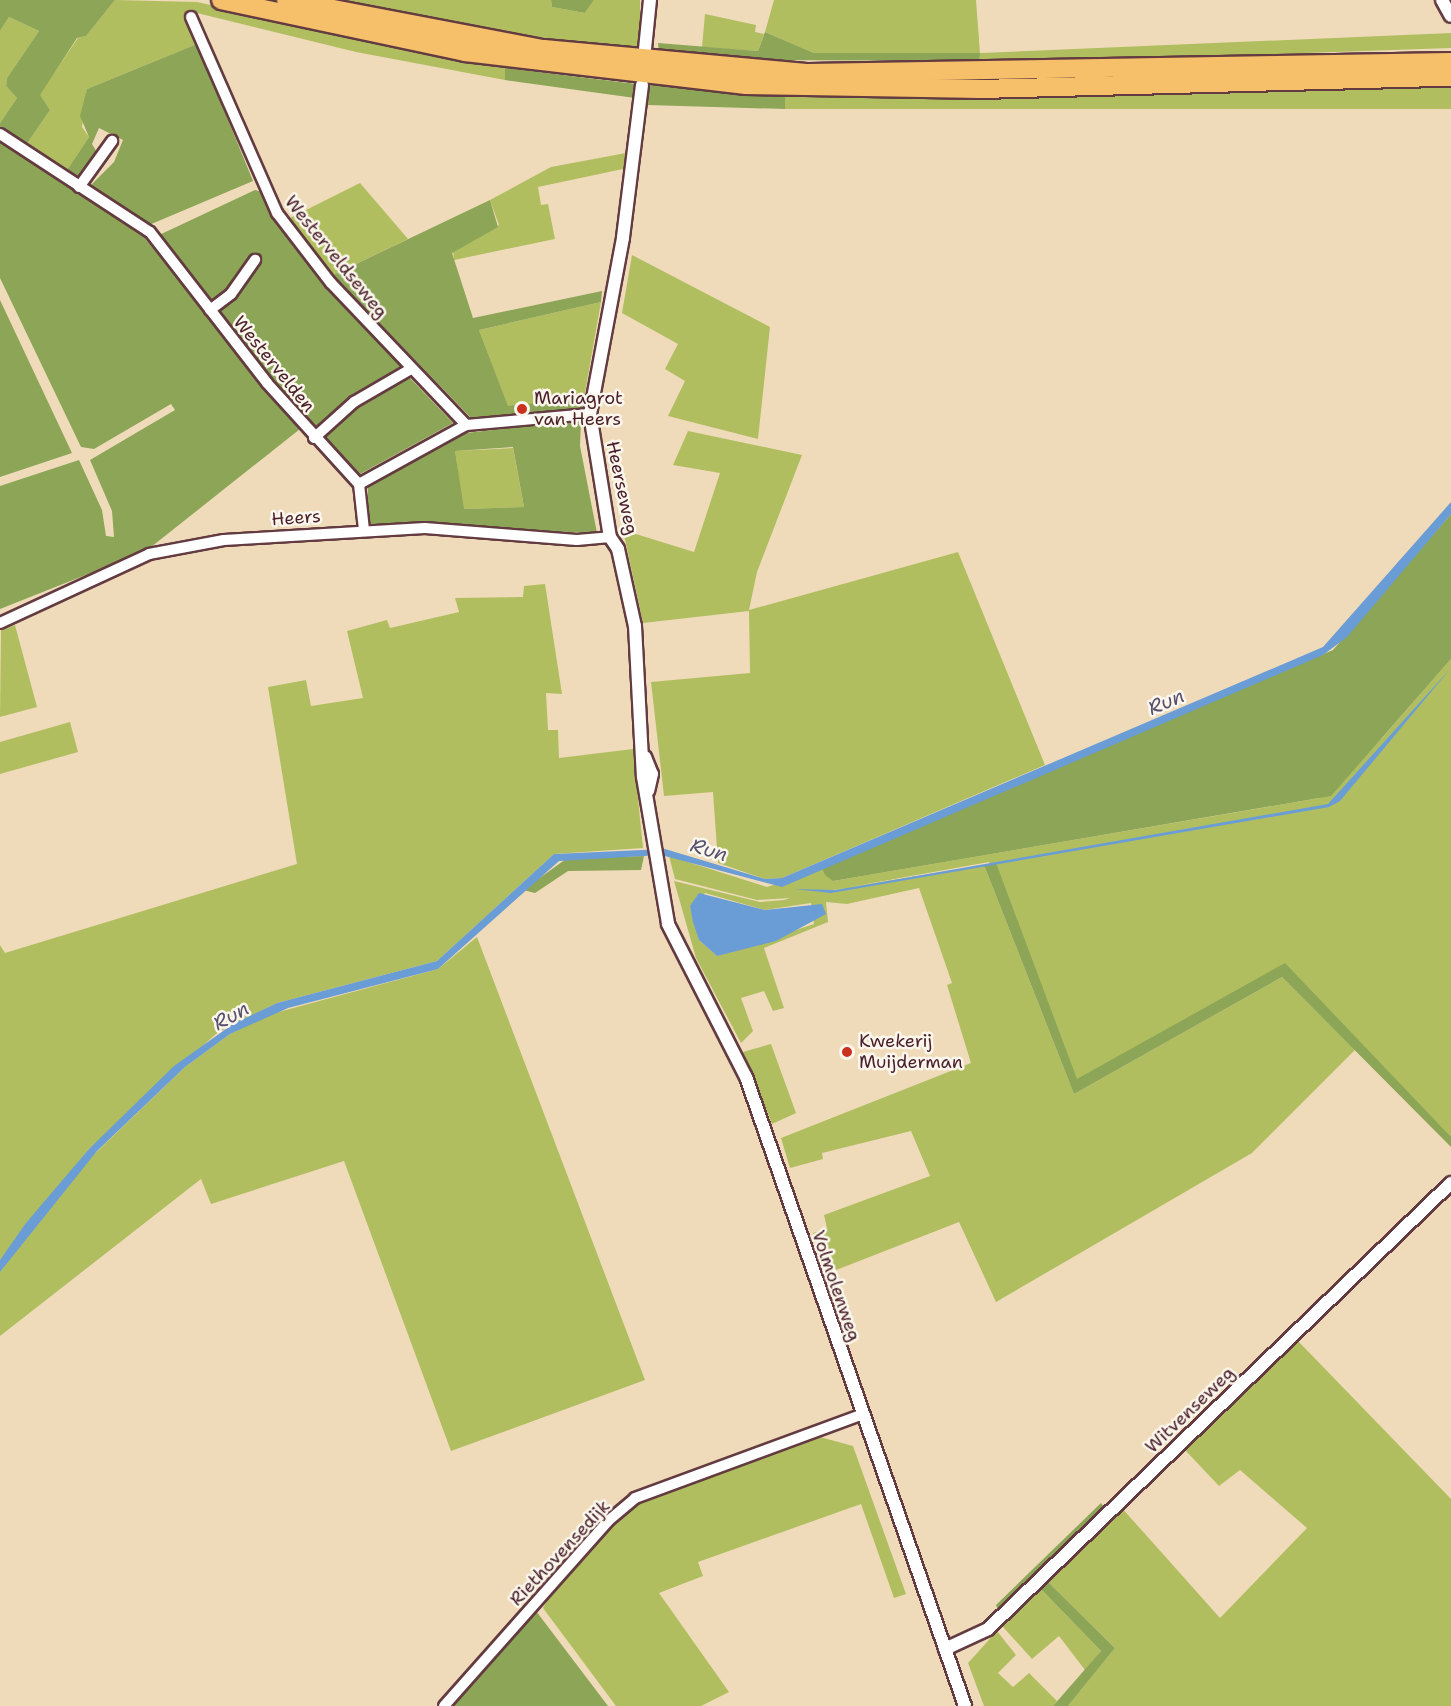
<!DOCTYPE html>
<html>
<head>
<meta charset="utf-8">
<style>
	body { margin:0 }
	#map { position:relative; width:1451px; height:1706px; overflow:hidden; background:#efdbba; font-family:"Shantell Sans",sans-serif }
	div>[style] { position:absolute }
	.green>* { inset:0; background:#b1be60 }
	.forest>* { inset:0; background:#8ca556 }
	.water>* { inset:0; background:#6a9cd5 }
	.roads { filter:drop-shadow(2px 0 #633b40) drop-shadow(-2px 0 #633b40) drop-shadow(0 2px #633b40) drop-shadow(0 -2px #633b40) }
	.minor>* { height:10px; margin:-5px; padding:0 5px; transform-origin:5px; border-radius:5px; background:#fff }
	.tertiary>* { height:12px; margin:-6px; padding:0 6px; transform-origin:6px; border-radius:6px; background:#fff }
	.motorway>* { height:18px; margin:-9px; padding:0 9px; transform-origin:9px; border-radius:9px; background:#f6c06b }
	.dots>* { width:16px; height:16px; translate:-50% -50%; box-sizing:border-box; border:3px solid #fbf7ec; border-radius:50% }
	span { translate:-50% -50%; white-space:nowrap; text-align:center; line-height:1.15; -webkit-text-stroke:5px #fbf7ec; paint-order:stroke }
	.street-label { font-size:18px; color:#4a1f2b }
	.poi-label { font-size:18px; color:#4a1f2b }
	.left { translate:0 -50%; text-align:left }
	.water-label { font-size:20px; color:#57516f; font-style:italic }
</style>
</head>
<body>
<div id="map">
	<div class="green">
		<div style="clip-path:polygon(115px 0,197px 2px,505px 68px,505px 80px,356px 52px,197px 13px,188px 17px,197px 44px,87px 89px,82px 127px,89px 137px,67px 170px,26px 145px,50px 110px,39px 95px,78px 38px,86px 36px)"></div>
		<div style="clip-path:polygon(328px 0,551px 0,552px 7px,585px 13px,594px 0,640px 0,640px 49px,486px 31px)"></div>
		<div style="clip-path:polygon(774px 0,976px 0,980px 53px,1451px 33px,1451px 48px,1080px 61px,979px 61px,979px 53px,814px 53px,765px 32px)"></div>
		<div style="clip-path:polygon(705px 14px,756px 25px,755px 32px,764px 34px,758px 51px,702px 47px)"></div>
		<div style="clip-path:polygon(9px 17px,39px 31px,7px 78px,6px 86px,17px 98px,0 123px,0 31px)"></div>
		<div style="clip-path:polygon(1451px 86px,1451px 109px,785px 109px,785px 95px,939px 99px)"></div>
		<div style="clip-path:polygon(626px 153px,623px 169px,538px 187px,541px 205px,548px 204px,555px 239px,454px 260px,453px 251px,499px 225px,490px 200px,551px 167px)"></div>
		<div style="clip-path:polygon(360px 183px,408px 239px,333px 275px,298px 237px,290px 218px)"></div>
		<div style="clip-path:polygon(632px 255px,770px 327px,758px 439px,668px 416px,685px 381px,665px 369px,678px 344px,622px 313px)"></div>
		<div style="clip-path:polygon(601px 302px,584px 398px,508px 407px,479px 330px)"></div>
		<div style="clip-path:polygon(688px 431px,802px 455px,757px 572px,749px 610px,958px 552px,1045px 765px,782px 878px,765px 879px,718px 863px,713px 792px,664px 796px,651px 682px,750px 673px,749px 611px,643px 623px,623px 530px,694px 552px,720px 473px,673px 465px)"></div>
		<div style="clip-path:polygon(513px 448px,524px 507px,463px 509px,455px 451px)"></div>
		<div style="clip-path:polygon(545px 584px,562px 694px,546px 693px,548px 730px,558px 730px,559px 758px,633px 749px,643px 848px,554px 854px,437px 961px,277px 1003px,217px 1033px,89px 1149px,0 1260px,0 945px,5px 953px,297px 864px,268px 687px,306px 680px,311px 706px,363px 698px,347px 631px,387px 620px,390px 628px,459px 612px,455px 598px,523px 597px,524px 586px)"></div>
		<div style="clip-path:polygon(15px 625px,37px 707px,0 717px,1px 630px)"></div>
		<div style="clip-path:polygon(evenodd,1451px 659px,1451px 1141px,1285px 973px,1075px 1089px,989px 862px,828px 891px,820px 892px,984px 865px,1074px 1094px,1282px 977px,1355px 1050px,1252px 1153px,996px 1302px,959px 1222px,826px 1274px,813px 1233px,827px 1228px,824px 1215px,930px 1176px,911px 1131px,822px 1153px,823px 1159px,790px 1168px,781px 1138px,971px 1063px,947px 985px,952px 983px,919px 888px,847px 904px,826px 902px,828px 922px,764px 948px,784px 1008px,773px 1011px,764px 991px,741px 998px,753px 1031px,741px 1043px,696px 958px,674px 881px,760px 902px,784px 900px,790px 898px,757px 900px,675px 879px,669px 856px,767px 887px,822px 868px,833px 881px,1320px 798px,1382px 738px,1451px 659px,705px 893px,765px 910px,811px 903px,814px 924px,717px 956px,699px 940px,690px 906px,705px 893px)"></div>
		<div style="clip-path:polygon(70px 722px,78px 752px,0 774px,0 742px)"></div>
		<div style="clip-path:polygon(477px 937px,645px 1380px,451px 1451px,344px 1161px,211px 1204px,201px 1179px,0 1336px,0 1272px,6px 1263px,84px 1164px,185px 1067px,230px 1034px,271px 1014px,438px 969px)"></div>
		<div style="clip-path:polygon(771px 1044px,796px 1113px,772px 1124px,743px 1052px)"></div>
		<div style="clip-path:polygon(1298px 1341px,1451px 1499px,1451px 1706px,1068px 1706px,1115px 1648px,1046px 1580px,1121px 1507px,1220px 1618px,1307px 1528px,1240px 1470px,1219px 1486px,1185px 1450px)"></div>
		<div style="clip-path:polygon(820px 1437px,853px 1446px,906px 1594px,894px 1598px,861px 1504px,698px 1562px,703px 1576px,659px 1593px,729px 1692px,701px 1706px,616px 1706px,543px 1608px,552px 1592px,616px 1520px,643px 1498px)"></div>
		<div style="clip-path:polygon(1038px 1586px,1101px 1651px,1085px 1670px,1059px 1636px,1032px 1659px,1003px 1627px,1003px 1620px)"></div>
		<div style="clip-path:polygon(997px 1631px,1016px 1655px,998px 1673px,1013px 1687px,1029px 1673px,1057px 1701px,1053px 1706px,984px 1706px,968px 1663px)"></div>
	</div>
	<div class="forest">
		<div style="clip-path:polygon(0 0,115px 0,86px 36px,77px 38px,40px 95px,50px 110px,26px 145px,0 129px,0 123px,17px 98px,6px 86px,7px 78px,39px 31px,9px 17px,0 31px)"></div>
		<div style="clip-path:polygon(551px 0,594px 0,585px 13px,552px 7px)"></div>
		<div style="clip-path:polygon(765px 32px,814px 53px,980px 53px,979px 61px,758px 60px,659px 53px,658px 43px,758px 51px)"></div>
		<div style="clip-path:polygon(197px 44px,253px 181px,149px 225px,91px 185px,114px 162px,123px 140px,99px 128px,92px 144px,98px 154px,80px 179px,67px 170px,89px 137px,80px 116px,87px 89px)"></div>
		<div style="clip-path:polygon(505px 68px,636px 84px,635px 98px,505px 80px)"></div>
		<div style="clip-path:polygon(649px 85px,785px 95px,785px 109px,648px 105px)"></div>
		<div style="clip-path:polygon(0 141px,143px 236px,300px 429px,146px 551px,0 609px,0 486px,79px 460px,102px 510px,106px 536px,114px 537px,112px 511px,90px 460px,175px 410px,171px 404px,94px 449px,81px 447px,0 278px)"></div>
		<div style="clip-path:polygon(255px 190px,262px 192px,314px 271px,402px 366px,350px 396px,314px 429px,157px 236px)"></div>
		<div style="clip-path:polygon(490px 200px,498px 227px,452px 253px,473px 318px,602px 291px,601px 302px,479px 330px,508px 406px,584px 398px,582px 409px,473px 420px,333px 275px)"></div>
		<div style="clip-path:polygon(0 300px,72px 453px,0 477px)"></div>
		<div style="clip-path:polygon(409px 377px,453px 423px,360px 474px,350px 473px,321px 439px,360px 403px)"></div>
		<div style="clip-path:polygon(evenodd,581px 420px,580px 446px,597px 533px,370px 525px,367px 520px,368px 484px,457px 434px,581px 420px,513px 447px,524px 507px,464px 509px,455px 451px,513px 447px)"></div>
		<div style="clip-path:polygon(1451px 514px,1451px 659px,1331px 796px,833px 881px,825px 875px,822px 868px,1333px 650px)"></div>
		<div style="clip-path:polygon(644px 856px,641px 870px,568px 871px,535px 893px,523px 890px,566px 859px)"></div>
		<div style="clip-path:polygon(996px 863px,1077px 1079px,1285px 963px,1451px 1137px,1451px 1147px,1282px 977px,1074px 1094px,984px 865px)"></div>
		<div style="clip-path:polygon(1101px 1503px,1104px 1507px,998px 1610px,996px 1605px)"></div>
		<div style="clip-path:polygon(1046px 1580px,1115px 1648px,1068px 1706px,1053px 1706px,1101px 1651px,1038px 1586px)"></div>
		<div style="clip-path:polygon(536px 1611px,608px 1706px,452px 1706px)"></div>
	</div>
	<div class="water">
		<div style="clip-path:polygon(1451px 502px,1451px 514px,1347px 637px,1323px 655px,782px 887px,661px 855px,559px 861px,438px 969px,288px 1008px,230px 1034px,185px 1067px,97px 1151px,0 1272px,0 1260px,26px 1223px,89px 1149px,174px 1066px,233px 1024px,277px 1003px,437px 961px,554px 854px,665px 849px,765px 879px,782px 878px,1323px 647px)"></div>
		<div style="clip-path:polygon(1451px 668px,1340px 801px,1329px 807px,831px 893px,794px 889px,836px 890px,1328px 804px)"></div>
		<div style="clip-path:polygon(699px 893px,765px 910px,822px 904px,826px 914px,776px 941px,717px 956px,699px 940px,693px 922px,690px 906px)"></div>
	</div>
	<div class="roads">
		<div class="minor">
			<div style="left:191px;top:17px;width:214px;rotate:66.3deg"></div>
			<div style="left:277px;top:213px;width:88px;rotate:52.4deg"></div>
			<div style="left:331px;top:283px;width:196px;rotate:46.4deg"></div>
			<div style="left:0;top:134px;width:179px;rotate:33.2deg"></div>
			<div style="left:150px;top:232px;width:191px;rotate:52.2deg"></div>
			<div style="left:267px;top:383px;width:137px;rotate:47.7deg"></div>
			<div style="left:359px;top:484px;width:46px;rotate:83.8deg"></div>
			<div style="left:79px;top:187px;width:57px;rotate:-54.3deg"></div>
			<div style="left:210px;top:310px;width:26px;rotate:-37deg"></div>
			<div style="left:231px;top:294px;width:42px;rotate:-54.8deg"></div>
			<div style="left:314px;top:438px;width:54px;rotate:-42deg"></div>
			<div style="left:354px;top:402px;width:64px;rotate:-30.2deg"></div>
			<div style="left:359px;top:484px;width:122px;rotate:-28.9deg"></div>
			<div style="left:466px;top:425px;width:124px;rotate:-5.1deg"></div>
			<div style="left:0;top:623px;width:164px;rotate:-24.8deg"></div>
			<div style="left:149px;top:554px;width:76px;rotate:-10.6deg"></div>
			<div style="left:224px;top:540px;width:201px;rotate:-3.4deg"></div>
			<div style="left:425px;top:528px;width:152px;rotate:4.5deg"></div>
			<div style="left:577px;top:540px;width:33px;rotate:-5deg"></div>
			<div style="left:444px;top:1706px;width:247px;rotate:-48.4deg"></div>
			<div style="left:608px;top:1521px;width:35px;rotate:-40deg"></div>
			<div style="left:635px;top:1498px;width:243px;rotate:-20.2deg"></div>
		</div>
		<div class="tertiary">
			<div style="left:1442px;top:0;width:18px;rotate:61deg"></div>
			<div style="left:645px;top:49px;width:49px;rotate:-84.2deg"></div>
			<div style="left:642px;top:85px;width:154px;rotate:97.1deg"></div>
			<div style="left:623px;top:238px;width:179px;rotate:100.6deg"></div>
			<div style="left:590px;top:414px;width:125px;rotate:80.8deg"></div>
			<div style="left:610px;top:537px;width:14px;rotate:56deg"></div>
			<div style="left:618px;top:549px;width:79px;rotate:77.6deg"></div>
			<div style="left:635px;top:626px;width:151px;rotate:87deg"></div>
			<div style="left:643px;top:777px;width:149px;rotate:80.3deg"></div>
			<div style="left:668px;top:924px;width:172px;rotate:63deg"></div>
			<div style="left:746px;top:1077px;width:666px;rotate:70.8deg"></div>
			<div style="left:645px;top:757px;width:18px;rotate:68deg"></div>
			<div style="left:652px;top:774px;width:17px;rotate:103deg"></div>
			<div style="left:945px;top:1649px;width:47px;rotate:-24.9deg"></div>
			<div style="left:988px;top:1629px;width:643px;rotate:-43.93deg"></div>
		</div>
		<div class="motorway">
			<div style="left:221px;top:0;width:249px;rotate:12deg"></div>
			<div style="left:465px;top:52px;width:283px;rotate:6.7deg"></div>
			<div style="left:746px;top:85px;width:234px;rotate:1deg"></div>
			<div style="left:980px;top:89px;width:471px;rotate:-1.5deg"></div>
			<div style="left:286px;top:0;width:263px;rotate:10.8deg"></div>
			<div style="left:544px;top:49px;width:266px;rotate:5.2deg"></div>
			<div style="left:809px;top:73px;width:642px;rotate:-0.98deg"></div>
		</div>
	</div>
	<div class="dots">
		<div style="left:522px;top:409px;background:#c8321e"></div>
		<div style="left:847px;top:1052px;background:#c8321e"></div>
	</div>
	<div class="street-label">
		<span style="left:336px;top:257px;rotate:51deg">Westerveldseweg</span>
		<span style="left:274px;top:364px;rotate:51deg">Westervelden</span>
		<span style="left:622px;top:488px;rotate:78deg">Heerseweg</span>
		<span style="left:296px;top:518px;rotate:-4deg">Heers</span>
		<span style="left:836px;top:1286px;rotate:71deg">Volmolenweg</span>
		<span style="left:1190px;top:1410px;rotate:-44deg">Witvenseweg</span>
		<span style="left:560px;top:1553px;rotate:-47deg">Riethovensedijk</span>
	</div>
	<div class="poi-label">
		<span class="left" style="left:534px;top:409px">Mariagrot<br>van Heers</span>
		<span class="left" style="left:859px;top:1052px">Kwekerij<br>Muijderman</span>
	</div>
	<div class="water-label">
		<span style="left:1166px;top:702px;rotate:-23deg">Run</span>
		<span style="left:709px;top:850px;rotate:17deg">Run</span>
		<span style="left:231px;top:1016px;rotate:-29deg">Run</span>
	</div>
</div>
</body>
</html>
